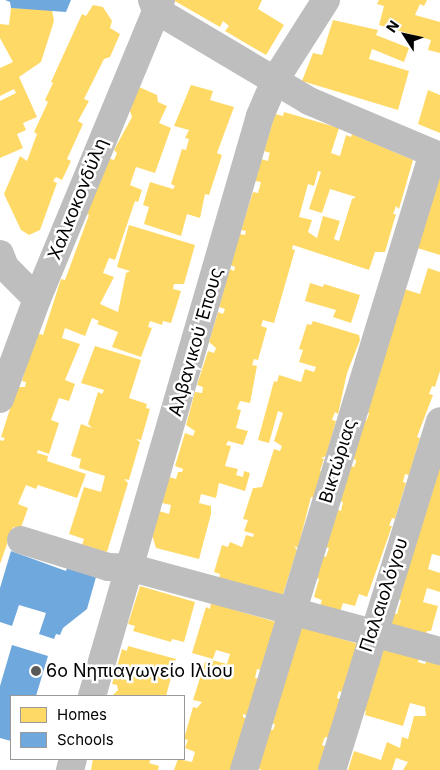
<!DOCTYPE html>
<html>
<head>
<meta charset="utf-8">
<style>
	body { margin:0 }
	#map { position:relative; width:440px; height:770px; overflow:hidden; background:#fff; font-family:Inter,sans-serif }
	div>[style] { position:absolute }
	.homes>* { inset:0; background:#ffd966 }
	.schools>* { inset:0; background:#6fa8dc }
	.minor>* { height:28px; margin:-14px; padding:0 14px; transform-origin:14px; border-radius:14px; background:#bebebe }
	.dots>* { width:14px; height:14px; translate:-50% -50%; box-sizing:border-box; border:2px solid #fff; border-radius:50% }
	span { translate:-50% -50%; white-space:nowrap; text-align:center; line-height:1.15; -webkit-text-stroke:5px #fff; paint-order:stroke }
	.street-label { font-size:18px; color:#000 }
	.poi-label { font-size:18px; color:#000 }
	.left { translate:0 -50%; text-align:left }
	.legend { position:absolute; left:10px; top:695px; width:175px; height:65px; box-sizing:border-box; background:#fff; border:1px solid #999; margin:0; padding:6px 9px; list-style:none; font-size:15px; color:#000 }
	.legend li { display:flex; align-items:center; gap:10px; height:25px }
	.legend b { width:25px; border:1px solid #999 }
	.north { position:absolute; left:380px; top:10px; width:50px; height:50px; -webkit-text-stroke:4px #fff; paint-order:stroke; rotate:305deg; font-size:14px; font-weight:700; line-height:20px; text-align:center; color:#000 }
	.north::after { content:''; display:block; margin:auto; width:18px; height:22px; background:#000; clip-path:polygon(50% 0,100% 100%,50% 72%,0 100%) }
</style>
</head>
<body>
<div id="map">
	<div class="homes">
		<div style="clip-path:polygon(173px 0,262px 0,258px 9px,284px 25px,266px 55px,225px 31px,229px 26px,223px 21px,220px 27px)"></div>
		<div style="clip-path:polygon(379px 0,427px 0,424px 6px,420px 4px,415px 15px,440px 22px,440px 53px,428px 50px,431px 40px,379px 25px,384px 6px,377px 4px)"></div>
		<div style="clip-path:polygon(93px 5px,103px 7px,112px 21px,110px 28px,120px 34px,110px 57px,104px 59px,84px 99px,89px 101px,78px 121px,83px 124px,67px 159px,71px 161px,62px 180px,56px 177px,53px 181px,57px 183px,40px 230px,29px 235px,21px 230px,4px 194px,20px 156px,27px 161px,37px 134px,34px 132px,48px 102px,45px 100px,53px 83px,51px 82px,82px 14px,86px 16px)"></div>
		<div style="clip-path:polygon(11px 8px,52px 10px,54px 21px,41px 62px,19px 77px,37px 117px,23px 123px,26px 130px,17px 134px,23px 148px,0 158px,0 101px,16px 93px,14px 89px,0 96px,0 68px,13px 62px,0 38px,0 24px,9px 25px)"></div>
		<div style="clip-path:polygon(333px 20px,378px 30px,376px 35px,409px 48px,404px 62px,372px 49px,369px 59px,409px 71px,398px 110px,302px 81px,313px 53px,322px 55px)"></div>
		<div style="clip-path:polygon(191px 85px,213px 91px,210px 100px,234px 107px,217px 153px,222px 155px,209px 195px,205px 194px,200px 218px,187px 214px,181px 236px,144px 224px,149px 207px,143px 205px,150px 182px,173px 189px,175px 186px,171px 184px,182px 149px,186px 150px,189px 139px,185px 138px,189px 130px,174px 126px)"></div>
		<div style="clip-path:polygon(139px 87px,157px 95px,158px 102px,167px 106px,159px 123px,171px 128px,155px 173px,136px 167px,130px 185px,142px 190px,138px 202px,135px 201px,115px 260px,109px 258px,103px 273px,114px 277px,100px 304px,118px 312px,126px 273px,130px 271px,117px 267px,129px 225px,195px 245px,184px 284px,174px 284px,173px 289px,181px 291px,171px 323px,163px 321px,162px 325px,150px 321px,148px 327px,152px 328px,141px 357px,112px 347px,118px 332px,97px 324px,99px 321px,92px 318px,85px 336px,65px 328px,62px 338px,80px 344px,65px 380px,75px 384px,69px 401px,59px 398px,51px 420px,59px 423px,49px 454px,38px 450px,37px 453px,48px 456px,47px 461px,86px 474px,77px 498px,38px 485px,36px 489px,26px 485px,18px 504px,28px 508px,20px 530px,13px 527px,0 564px,0 440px,3px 441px,5px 438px,1px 437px,17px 387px,25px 387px,26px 382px,22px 381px,36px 333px,43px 335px,61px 279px,65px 280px,89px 215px,84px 214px,107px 158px,114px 160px,117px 153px,114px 150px,132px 117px,129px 108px)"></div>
		<div style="clip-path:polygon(428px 90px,440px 95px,440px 133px,418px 124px)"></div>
		<div style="clip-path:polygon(evenodd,284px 112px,339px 128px,331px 153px,340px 156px,346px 135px,351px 137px,352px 134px,413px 160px,399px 209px,396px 206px,395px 209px,393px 214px,396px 214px,385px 252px,375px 252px,369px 270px,293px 245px,292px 249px,295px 250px,274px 323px,263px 320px,261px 326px,267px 328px,258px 360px,254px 359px,252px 365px,257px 366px,250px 403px,240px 401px,237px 409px,241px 410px,236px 428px,248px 431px,243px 445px,228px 441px,226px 445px,231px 446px,225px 466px,238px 469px,236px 475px,243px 477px,244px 471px,250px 473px,245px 491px,219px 483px,216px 498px,201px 494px,199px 503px,211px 506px,211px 514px,199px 559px,156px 548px,152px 535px,159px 511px,169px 514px,171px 505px,162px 503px,169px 477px,176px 479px,178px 472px,182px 472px,183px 469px,175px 466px,185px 433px,193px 436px,195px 431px,186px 425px,195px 392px,202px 393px,203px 387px,197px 385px,208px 351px,214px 353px,216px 348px,209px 342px,218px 312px,223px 314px,225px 309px,219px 307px,230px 269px,234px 271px,235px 267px,230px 265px,240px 234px,245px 235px,246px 231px,241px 230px,253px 192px,258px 193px,261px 182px,255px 181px,261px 159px,268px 161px,269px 156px,270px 153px,264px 151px,275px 114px,283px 116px,284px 112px,318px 171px,321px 172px,309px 209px,322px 213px,330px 189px,356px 197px,352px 199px,339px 241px,334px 239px,340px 221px,323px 216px,317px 238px,308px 232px,312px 220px,299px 217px,308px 184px,314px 186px,318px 171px)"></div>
		<div style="clip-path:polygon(440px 172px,440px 255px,414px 247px)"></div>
		<div style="clip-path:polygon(428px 268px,440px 272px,440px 371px,435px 387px,432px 386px,429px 394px,433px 395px,417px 437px,420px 438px,409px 475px,405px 474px,403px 482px,406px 483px,395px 519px,392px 518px,389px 526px,392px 526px,367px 597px,359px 594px,355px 606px,343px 603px,340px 612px,320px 606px,322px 600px,314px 597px,319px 579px,314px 577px,321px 555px,326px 557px,329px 548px,325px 547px,336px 509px,341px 511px,342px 506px,343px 502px,339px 501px,349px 465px,354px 467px,356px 462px,356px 460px,350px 458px,362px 420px,366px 421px,368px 417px,369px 413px,365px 412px,376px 378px,379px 379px,379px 375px,375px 373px,401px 288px,420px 294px)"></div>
		<div style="clip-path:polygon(310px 283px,323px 287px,324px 284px,360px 295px,351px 323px,333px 317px,336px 310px,305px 301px)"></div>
		<div style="clip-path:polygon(313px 321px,359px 335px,360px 340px,347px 373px,338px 414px,335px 412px,332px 420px,336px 421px,326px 456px,321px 458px,324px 459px,320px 471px,323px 472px,315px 498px,311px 497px,298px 548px,294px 546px,297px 550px,282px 597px,219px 578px,220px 574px,214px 572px,222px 545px,228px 547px,230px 542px,242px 547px,246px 535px,253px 537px,254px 534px,244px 531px,248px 520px,243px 519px,253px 488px,262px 487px,274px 449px,280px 451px,282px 446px,274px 441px,283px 413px,278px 411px,269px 443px,258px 440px,274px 381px,277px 382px,279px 375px,301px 382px,305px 369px,314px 372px,316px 367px,299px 362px,303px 350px,299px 349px,307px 324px,311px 325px)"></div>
		<div style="clip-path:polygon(95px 346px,141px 360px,129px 398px,147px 404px,146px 408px,150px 409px,141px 440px,136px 439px,140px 442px,129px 480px,124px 479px,128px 483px,107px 552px,82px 545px,84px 539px,69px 534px,84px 487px,101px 492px,105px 476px,79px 468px,81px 459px,71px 456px,81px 424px,92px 428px,88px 424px,98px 392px,102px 394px,104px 390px,81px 383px)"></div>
		<div style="clip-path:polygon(440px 457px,440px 556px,432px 554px,428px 569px,440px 573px,440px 592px,427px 588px,423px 602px,438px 606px,431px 631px,427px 631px,426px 635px,390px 624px,393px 613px,397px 614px,401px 600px,398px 599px,428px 496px,431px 497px)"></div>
		<div style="clip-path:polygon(140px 586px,195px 602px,184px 642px,172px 639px,171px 642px,133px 631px,135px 626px,128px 624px)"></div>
		<div style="clip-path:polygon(211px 603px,276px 622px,261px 670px,257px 669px,255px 678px,259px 679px,248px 716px,243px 714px,243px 717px,247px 719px,232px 770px,174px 770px,178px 759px,192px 762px,195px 752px,185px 748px,188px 740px,184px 739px,193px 707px,197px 708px,202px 702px,193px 700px,205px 662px,210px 664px,212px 660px,227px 664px,230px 654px,216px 650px,213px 659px,192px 653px,206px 607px,210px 609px)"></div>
		<div style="clip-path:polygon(300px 626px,358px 644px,343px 693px,339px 691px,337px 698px,342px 700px,330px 738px,325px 737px,322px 745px,327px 747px,320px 770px,261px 770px,257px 767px,269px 729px,273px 730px,275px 725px,271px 721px)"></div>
		<div style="clip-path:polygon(128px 646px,176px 659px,166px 696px,112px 696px,118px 690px,117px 685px,112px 684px,122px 649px,127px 651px)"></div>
		<div style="clip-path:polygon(381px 647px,419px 658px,418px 662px,421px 663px,425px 664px,427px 660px,440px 664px,440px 770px,403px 770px,408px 762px,396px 758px,392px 770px,348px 770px,354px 751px,381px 760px,387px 742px,400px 748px,402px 737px,408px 739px,414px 716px,426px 716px,425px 707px,410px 703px,403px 726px,365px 715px,366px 711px,362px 710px)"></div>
		<div style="clip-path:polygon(93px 759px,151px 759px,149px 763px,159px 766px,158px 770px,91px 770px)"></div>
	</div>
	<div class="schools">
		<div style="clip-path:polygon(5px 0,71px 0,66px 12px,11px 8px,10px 2px)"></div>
		<div style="clip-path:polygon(11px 551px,66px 571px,67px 568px,96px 577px,87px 609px,63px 628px,60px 635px,56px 634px,54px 639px,39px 634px,46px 613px,19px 605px,12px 626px,0 622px,0 588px)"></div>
		<div style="clip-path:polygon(12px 645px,48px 656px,36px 696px,11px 696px,11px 741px,0 738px,0 686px)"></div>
	</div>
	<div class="minor">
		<div style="left:152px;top:0;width:11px;rotate:68deg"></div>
		<div style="left:156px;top:10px;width:178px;rotate:30.7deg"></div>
		<div style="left:309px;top:101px;width:142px;rotate:22.8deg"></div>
		<div style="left:0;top:254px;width:14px;rotate:69deg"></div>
		<div style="left:5px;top:267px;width:45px;rotate:45deg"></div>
		<div style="left:0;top:399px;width:107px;rotate:-69.7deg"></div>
		<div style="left:37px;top:299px;width:324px;rotate:-67.5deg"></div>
		<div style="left:21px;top:540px;width:91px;rotate:17.2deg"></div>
		<div style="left:108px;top:567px;width:24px;rotate:2deg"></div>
		<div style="left:132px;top:568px;width:319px;rotate:15.1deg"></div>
		<div style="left:92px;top:696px;width:604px;rotate:-73.85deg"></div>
		<div style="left:260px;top:116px;width:39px;rotate:-67deg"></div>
		<div style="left:275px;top:80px;width:95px;rotate:-57.5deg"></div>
		<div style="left:70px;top:770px;width:11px;rotate:-75deg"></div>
		<div style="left:244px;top:770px;width:645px;rotate:-72.97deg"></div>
		<div style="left:332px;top:770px;width:365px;rotate:-72.8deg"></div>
	</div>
	<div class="dots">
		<div style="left:36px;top:671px;background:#595959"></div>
	</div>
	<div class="street-label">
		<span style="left:78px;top:199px;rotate:-68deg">Χαλκοκονδύλη</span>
		<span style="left:196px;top:342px;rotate:-74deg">Αλβανικού Έπους</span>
		<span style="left:338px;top:461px;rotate:-73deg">Βικτώριας</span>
		<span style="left:384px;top:595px;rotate:-72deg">Παλαιολόγου</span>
	</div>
	<div class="poi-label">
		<span class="left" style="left:46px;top:671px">6ο Νηπιαγωγείο Ιλίου</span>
	</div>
	<ul class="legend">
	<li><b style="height:14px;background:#ffd966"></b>Homes</li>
	<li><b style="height:14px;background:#6fa8dc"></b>Schools</li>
	</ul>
	<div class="north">N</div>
</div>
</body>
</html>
